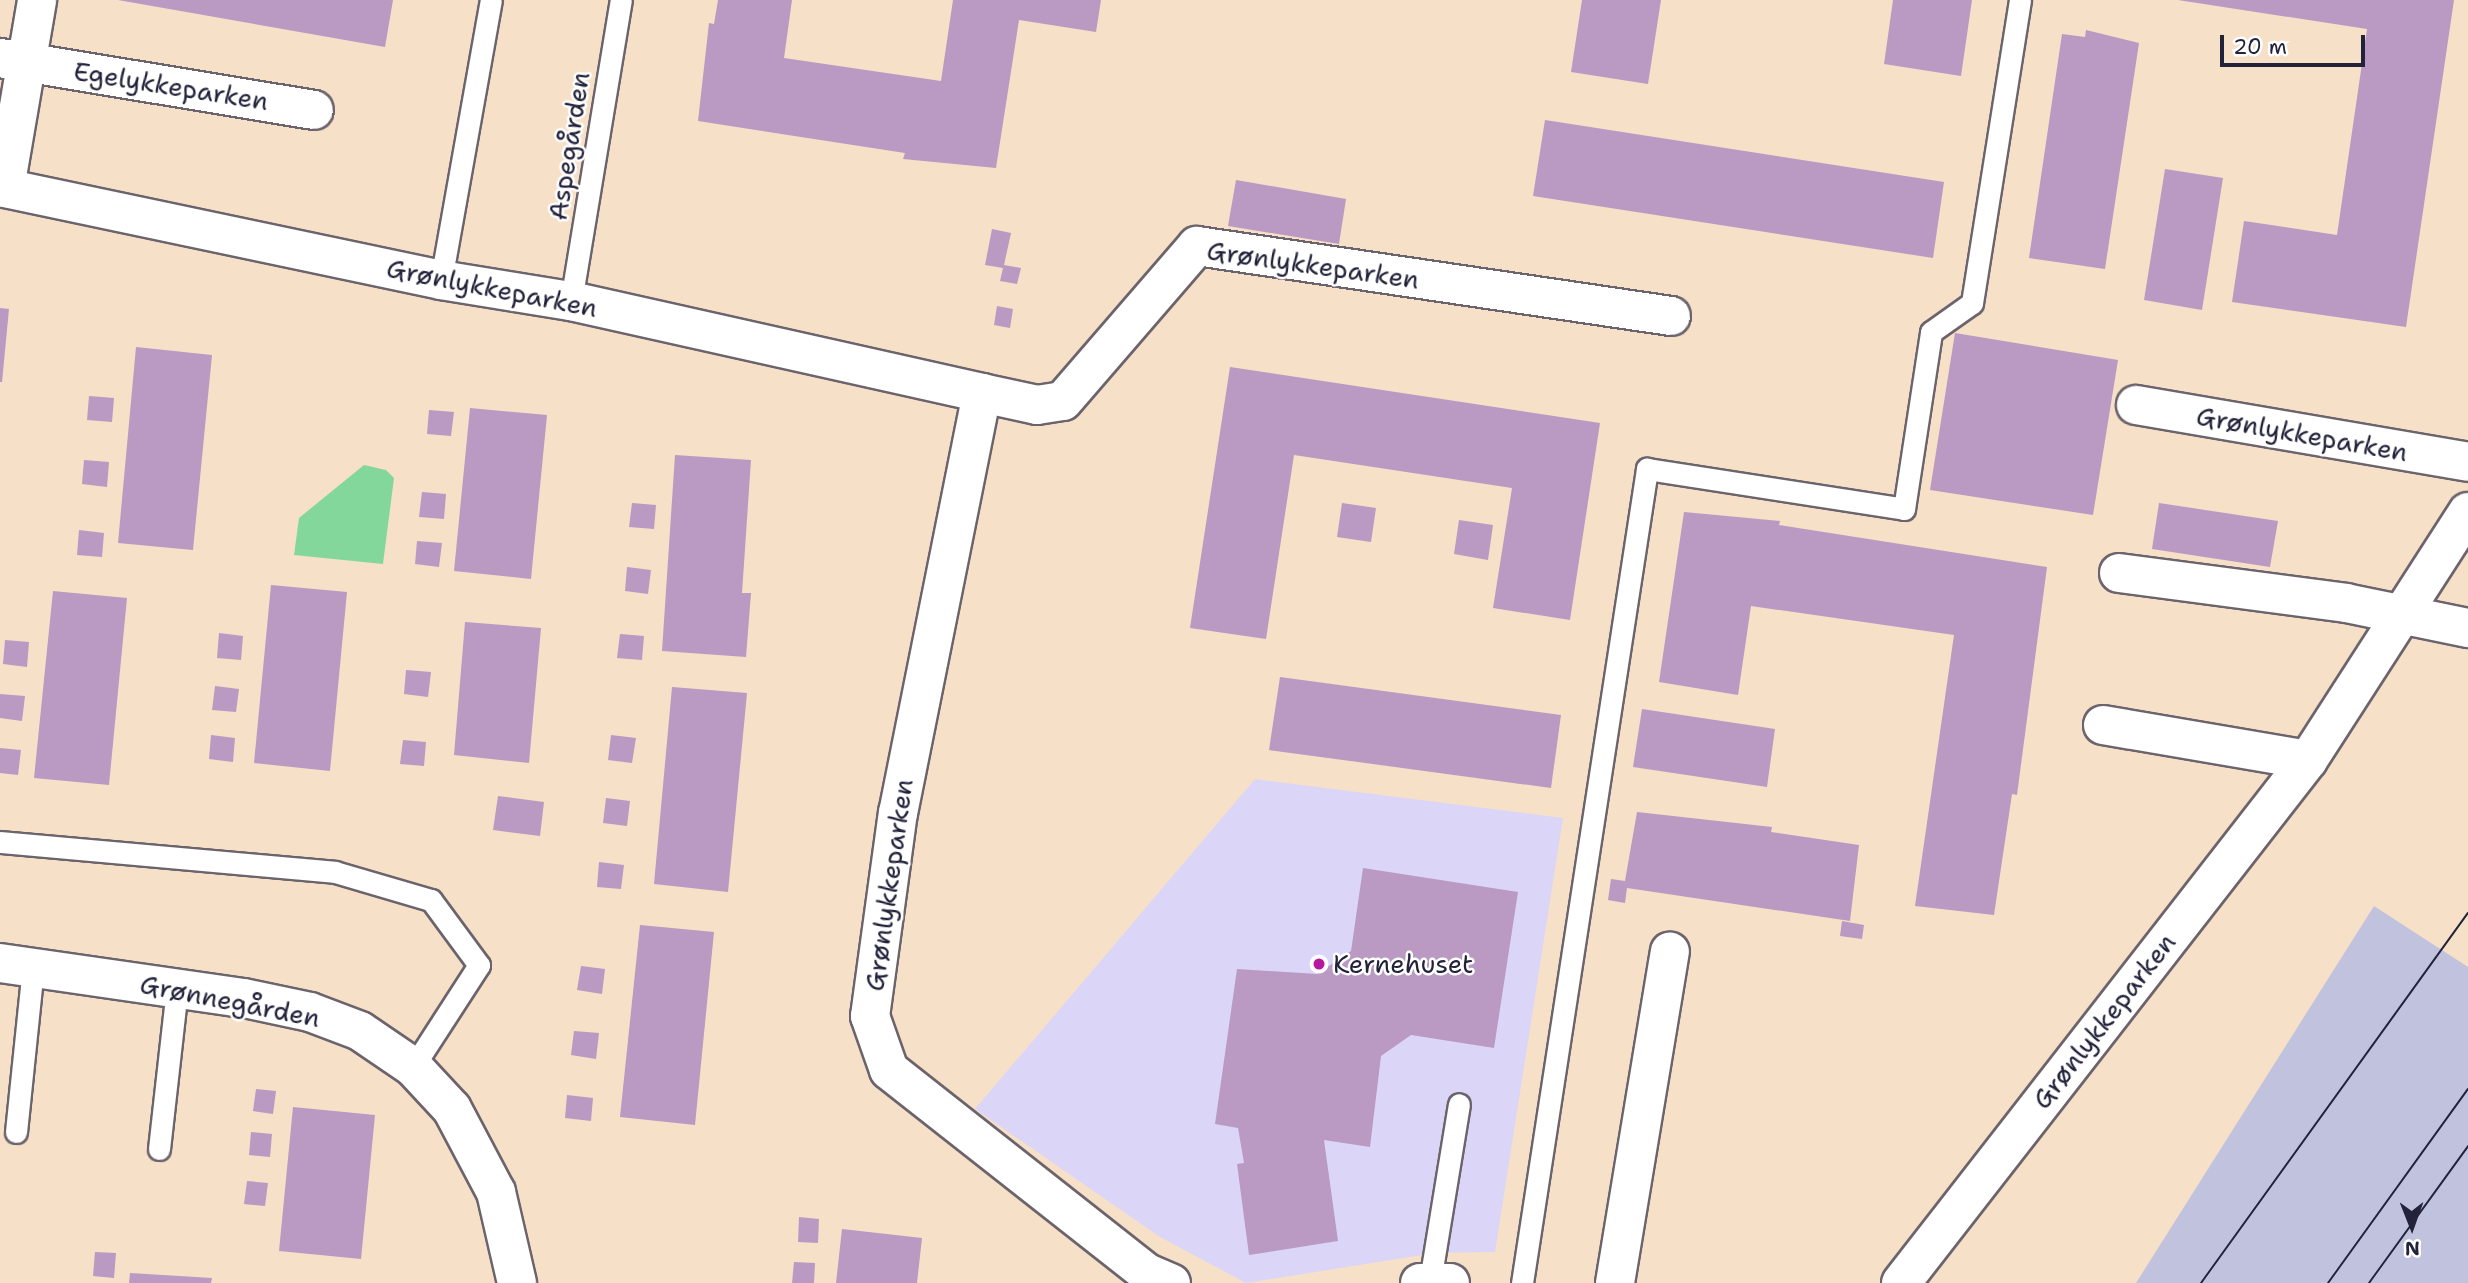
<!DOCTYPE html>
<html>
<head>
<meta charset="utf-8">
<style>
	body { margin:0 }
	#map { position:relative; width:2468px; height:1283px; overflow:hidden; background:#f6e0c8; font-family:"Shantell Sans",sans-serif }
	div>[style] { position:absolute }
	.built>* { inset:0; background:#dbd6f7 }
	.industrial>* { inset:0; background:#c1c2dd }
	.green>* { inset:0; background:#84d79a }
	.building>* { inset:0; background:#ba99c2 }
	.roads { filter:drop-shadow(2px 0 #6c646c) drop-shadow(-2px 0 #6c646c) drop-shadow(0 2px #6c646c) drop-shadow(0 -2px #6c646c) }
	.service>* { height:21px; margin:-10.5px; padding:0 10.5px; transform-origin:10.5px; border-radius:10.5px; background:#fff }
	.minor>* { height:38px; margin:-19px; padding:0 19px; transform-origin:19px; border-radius:19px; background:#fff }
	.tram>* { height:2px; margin:-1px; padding:0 1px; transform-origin:1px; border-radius:1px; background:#22223b }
	.dots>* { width:19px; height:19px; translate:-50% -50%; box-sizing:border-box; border:4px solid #fff; border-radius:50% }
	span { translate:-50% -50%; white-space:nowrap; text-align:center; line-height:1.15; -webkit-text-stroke:5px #fff; paint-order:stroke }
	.street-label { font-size:26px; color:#22223b }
	.poi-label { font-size:26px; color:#22223b }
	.left { translate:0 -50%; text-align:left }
	.north { position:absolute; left:2377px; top:1192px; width:70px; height:70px; -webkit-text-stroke:5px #fff; paint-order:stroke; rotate:179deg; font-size:19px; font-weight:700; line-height:28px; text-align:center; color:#22223b }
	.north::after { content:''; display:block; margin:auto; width:24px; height:32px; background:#22223b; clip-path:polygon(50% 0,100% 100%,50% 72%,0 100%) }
	.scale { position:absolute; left:2220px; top:35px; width:145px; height:32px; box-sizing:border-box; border:4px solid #22223b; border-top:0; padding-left:9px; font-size:21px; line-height:24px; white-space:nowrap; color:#22223b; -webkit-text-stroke:5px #fff; paint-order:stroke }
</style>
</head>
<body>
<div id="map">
	<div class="built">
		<div style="clip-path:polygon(1255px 779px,1563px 818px,1495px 1252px,1435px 1253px,1246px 1283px,1160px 1237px,975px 1109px)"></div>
	</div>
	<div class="industrial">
		<div style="clip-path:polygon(2374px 906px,2468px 967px,2468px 1283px,2136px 1283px)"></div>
	</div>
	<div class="green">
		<div style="clip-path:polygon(364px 465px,386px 470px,394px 478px,383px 564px,294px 555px,299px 518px)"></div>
	</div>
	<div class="building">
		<div style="clip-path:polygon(118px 0,393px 0,385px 47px)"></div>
		<div style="clip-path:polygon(718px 0,792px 0,784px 58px,941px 81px,953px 0,1101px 0,1096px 32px,1019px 20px,996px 168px,903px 159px,905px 153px,698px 121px,709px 23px,714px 24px)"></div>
		<div style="clip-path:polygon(1582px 0,1661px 0,1648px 84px,1571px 72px)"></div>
		<div style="clip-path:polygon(1893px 0,1972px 0,1961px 76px,1884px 64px)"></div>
		<div style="clip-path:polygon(2178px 0,2454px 0,2406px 327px,2232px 302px,2244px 221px,2337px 235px,2367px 29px)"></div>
		<div style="clip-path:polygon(2086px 30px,2139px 43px,2105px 269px,2029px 258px,2062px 34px,2085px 37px)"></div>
		<div style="clip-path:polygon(1545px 120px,1944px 182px,1933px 258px,1533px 196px)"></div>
		<div style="clip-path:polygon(2165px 169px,2223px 178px,2202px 310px,2144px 300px)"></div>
		<div style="clip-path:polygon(1236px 180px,1346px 199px,1339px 244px,1228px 226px)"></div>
		<div style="clip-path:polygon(992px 229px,1011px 233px,1004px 265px,1021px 268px,1017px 284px,1000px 281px,1003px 268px,985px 265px)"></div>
		<div style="clip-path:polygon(997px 306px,1013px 309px,1010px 328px,994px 325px)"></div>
		<div style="clip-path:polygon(0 308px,9px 309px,2px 382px,0 382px)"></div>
		<div style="clip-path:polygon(1955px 333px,2118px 360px,2093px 515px,1930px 490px)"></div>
		<div style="clip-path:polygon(136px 347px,212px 355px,193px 550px,118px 543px)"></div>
		<div style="clip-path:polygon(1230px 367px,1600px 423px,1570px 620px,1493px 608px,1512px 488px,1294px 455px,1266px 639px,1190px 628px)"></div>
		<div style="clip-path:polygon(89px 396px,114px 398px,112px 422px,87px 420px)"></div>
		<div style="clip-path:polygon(470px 408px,547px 415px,531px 579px,454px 571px)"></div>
		<div style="clip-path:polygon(429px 410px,454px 412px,451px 436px,427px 434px)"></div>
		<div style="clip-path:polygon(675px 455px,751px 460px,742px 593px,751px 593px,746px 657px,662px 651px)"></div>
		<div style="clip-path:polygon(84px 460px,109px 462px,107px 487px,82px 484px)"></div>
		<div style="clip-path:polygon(422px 492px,446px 494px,444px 519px,419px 517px)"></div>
		<div style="clip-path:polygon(632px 503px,656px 505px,654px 529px,629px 527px)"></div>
		<div style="clip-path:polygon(1342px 503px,1376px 508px,1371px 542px,1337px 537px)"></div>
		<div style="clip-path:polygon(2159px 503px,2278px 521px,2270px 567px,2152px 549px)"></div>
		<div style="clip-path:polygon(1684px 512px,1780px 521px,1779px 525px,2047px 567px,2017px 795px,2012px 794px,1994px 915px,1915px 906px,1954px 635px,1751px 606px,1738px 695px,1659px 682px)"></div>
		<div style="clip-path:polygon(1459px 520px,1493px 525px,1488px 560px,1454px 554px)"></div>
		<div style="clip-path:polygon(79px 530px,104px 533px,102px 557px,77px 555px)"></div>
		<div style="clip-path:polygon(417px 541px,442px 543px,439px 567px,415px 564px)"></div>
		<div style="clip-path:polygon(627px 567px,651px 570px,648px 594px,625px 591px)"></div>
		<div style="clip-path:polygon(271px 585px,347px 592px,330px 771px,254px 763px)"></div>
		<div style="clip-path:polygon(53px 591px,127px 598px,109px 785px,34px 778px)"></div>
		<div style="clip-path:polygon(465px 622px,541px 628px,529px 763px,454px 755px)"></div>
		<div style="clip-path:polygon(219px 633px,243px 636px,241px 660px,217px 658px)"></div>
		<div style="clip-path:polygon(620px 634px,644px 636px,642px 660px,617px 658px)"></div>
		<div style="clip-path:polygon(5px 640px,29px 642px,27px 667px,3px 664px)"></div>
		<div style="clip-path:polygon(406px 670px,431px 672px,428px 697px,404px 694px)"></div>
		<div style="clip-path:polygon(1280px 677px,1561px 715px,1551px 788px,1269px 750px)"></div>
		<div style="clip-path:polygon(215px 686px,239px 689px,236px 712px,212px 710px)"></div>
		<div style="clip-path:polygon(672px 687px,747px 693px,728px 892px,654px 884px)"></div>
		<div style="clip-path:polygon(0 694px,25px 696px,22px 721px,0 718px)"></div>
		<div style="clip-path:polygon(1642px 709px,1775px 729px,1767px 787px,1633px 767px)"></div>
		<div style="clip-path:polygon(211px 735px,235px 738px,233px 762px,209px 759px)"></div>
		<div style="clip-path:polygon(611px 735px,636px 738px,632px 763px,608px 760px)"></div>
		<div style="clip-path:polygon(403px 740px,426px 742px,424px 766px,400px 764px)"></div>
		<div style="clip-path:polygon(0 748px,21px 750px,18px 775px,0 773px)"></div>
		<div style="clip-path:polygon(498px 796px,544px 802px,540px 836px,493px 830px)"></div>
		<div style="clip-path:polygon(606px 798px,630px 801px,627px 826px,603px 823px)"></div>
		<div style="clip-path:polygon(1637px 812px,1772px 827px,1771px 832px,1859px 845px,1850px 921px,1627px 888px,1625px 903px,1608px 900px,1611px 879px,1625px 881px)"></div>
		<div style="clip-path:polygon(599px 862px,624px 865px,621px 889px,597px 887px)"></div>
		<div style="clip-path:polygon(1363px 868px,1518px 892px,1494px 1048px,1411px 1035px,1381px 1056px,1370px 1147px,1324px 1140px,1338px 1241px,1249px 1255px,1237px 1164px,1244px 1163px,1238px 1128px,1215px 1124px,1237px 969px,1317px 974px,1351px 951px)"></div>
		<div style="clip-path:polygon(1842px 921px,1864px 925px,1862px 939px,1840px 936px)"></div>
		<div style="clip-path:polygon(640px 925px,714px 932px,695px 1125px,620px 1117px)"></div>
		<div style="clip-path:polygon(581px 966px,605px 969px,602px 994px,577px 990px)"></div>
		<div style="clip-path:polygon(574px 1031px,599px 1033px,596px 1059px,571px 1055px)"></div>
		<div style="clip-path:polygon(256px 1089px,276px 1091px,273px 1114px,253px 1111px)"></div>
		<div style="clip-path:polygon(567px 1095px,593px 1098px,591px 1121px,565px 1118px)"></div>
		<div style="clip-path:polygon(293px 1107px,375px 1115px,361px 1259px,279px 1251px)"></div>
		<div style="clip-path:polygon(251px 1132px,272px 1134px,270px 1157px,249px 1155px)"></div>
		<div style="clip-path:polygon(247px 1181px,268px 1183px,265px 1206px,244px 1204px)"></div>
		<div style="clip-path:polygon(799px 1217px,819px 1219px,818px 1243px,798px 1242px)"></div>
		<div style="clip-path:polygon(842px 1229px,922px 1238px,917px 1283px,836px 1283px)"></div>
		<div style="clip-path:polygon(95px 1252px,116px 1253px,114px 1278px,93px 1276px)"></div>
		<div style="clip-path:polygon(794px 1262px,815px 1263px,814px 1283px,792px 1283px)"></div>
		<div style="clip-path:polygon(130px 1273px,212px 1278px,211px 1283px,129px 1283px)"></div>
	</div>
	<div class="roads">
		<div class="service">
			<div style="left:441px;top:280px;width:284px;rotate:-79.9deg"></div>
			<div style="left:571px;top:301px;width:305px;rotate:-80.6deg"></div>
			<div style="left:0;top:842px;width:336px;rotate:5.1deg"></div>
			<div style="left:335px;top:872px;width:100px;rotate:16.3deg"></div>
			<div style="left:431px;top:900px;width:81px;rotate:53.6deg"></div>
			<div style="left:479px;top:965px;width:121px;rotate:122.9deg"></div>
			<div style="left:16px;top:1132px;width:165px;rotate:-84.1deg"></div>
			<div style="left:159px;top:1149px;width:162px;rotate:-83.6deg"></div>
			<div style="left:1430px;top:1281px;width:179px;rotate:-80.7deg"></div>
			<div style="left:1522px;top:1283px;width:824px;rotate:-81.27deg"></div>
			<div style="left:1647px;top:469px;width:260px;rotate:8.8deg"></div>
			<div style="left:1904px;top:509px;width:179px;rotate:-81.3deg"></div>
			<div style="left:1931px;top:332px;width:50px;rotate:-35.3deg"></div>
			<div style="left:1972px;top:303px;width:307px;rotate:-81deg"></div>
		</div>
		<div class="minor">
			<div style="left:0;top:58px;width:318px;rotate:9.4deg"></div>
			<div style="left:0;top:187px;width:451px;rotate:11.9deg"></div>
			<div style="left:441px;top:280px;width:132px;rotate:9.2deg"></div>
			<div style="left:571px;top:301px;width:421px;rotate:12.6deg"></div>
			<div style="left:982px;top:393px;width:427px;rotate:101.3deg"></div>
			<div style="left:898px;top:812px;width:206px;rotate:97.8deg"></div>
			<div style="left:870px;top:1016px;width:57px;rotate:70.6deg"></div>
			<div style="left:889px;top:1070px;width:328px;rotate:38.2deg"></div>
			<div style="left:1147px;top:1273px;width:26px;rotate:23deg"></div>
			<div style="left:5px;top:188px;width:191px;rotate:-80.3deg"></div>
			<div style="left:982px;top:393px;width:56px;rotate:12.3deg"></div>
			<div style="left:1037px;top:405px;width:26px;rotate:-9deg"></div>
			<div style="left:1063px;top:401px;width:205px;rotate:-49.2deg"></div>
			<div style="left:1197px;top:246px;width:479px;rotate:8.4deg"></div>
			<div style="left:2136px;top:405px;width:337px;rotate:9.7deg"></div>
			<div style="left:2119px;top:573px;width:229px;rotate:7.5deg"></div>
			<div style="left:2346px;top:603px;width:125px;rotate:11.6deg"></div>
			<div style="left:2103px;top:725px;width:208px;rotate:9.7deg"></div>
			<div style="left:0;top:963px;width:246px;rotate:8.2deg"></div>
			<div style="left:244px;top:998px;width:67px;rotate:12deg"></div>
			<div style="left:310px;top:1012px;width:53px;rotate:20.8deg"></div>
			<div style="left:360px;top:1031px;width:64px;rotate:34.2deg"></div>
			<div style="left:413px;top:1067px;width:57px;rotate:47.1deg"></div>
			<div style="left:452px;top:1109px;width:94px;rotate:62.1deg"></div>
			<div style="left:496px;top:1192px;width:93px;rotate:77deg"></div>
			<div style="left:1420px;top:1283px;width:30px"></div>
			<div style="left:1615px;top:1283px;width:336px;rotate:-80.6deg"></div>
			<div style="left:1901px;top:1283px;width:663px;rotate:-52.11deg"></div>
			<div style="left:2308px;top:760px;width:295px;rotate:-57.2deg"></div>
		</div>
	</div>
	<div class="tram">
		<div style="left:2201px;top:1283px;width:456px;rotate:-54.2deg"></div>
		<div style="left:2328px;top:1283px;width:239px;rotate:-54.2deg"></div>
		<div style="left:2369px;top:1283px;width:169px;rotate:-54.1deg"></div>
	</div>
	<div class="dots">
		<div style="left:1319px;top:964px;background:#b5179e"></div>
	</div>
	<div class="street-label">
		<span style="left:171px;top:86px;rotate:9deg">Egelykkeparken</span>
		<span style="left:569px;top:146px;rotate:-81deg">Aspegården</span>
		<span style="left:1313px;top:265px;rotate:8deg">Grønlykkeparken</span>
		<span style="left:492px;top:288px;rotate:11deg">Grønlykkeparken</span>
		<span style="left:2302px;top:434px;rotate:10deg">Grønlykkeparken</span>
		<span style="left:889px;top:885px;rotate:-82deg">Grønlykkeparken</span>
		<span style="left:230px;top:1001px;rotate:11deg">Grønnegården</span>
		<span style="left:2104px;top:1021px;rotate:-52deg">Grønlykkeparken</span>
	</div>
	<div class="poi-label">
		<span class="left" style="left:1333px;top:964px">Kernehuset</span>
	</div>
	<div class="north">N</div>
	<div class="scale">20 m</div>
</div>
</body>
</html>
